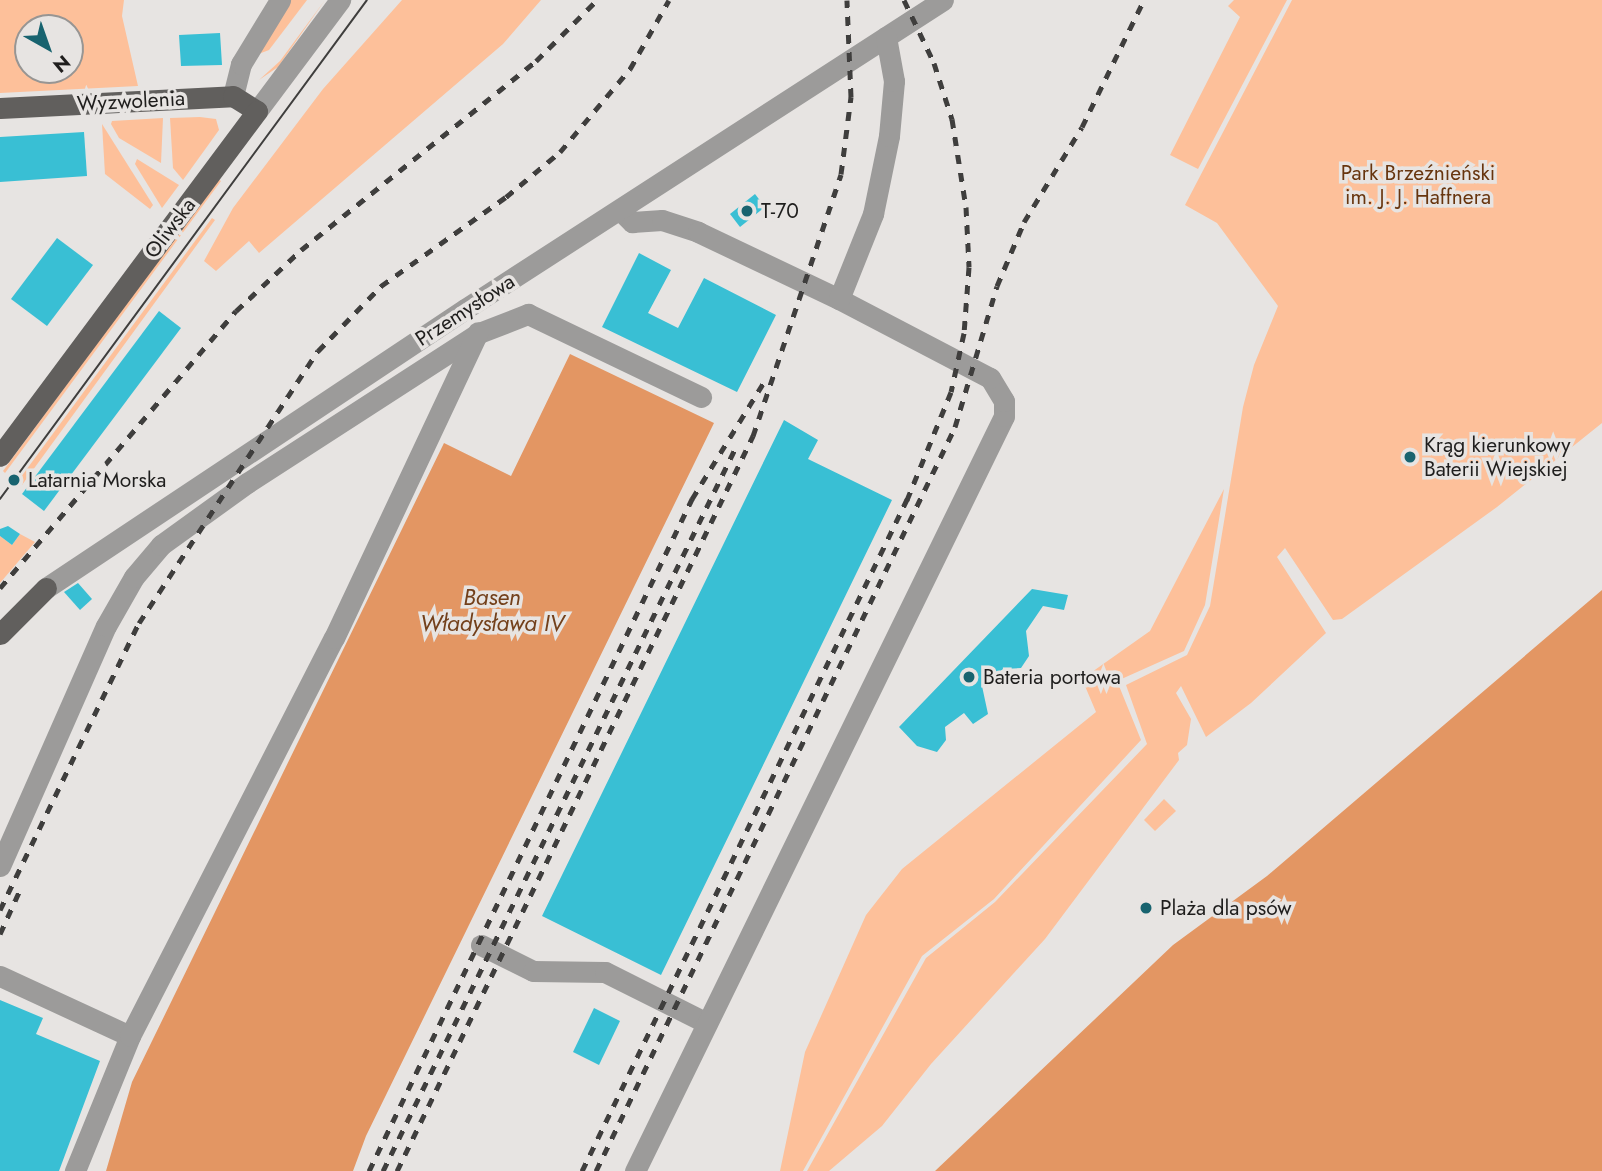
<!DOCTYPE html>
<html>
<head>
<meta charset="utf-8">
<style>
	body { margin:0 }
	#map { position:relative; width:1602px; height:1171px; overflow:hidden; background:#e7e4e2; font-family:Jost,sans-serif }
	div>[style] { position:absolute }
	.green>* { inset:0; background:#fdc09a }
	.water>* { inset:0; background:#e39663 }
	.building>* { inset:0; background:#39bfd4 }
	.minor>* { height:21px; margin:-10.5px; padding:0 10.5px; transform-origin:10.5px; border-radius:10.5px; background:#9c9b9a }
	.major>* { height:21px; margin:-10.5px; padding:0 10.5px; transform-origin:10.5px; border-radius:10.5px; background:#615f5d }
	.tram>* { height:2px; margin:-1px; padding:0 1px; transform-origin:1px; border-radius:1px; background:#3f3e3d }
	.rail>* { height:5px; margin-top:-2.5px; transform-origin:0; background:repeating-linear-gradient(90deg,#3f3e3d 0 9px,transparent 0 18px) }
	.dots>* { width:19px; height:19px; translate:-50% -50%; box-sizing:border-box; border:4px solid #e7e4e2; border-radius:50% }
	span { translate:-50% -50%; white-space:nowrap; text-align:center; line-height:1.15; -webkit-text-stroke:7px #e7e4e2; paint-order:stroke }
	.street-label { font-size:21px; color:#1f1e1d }
	.park-label { font-size:21px; color:#67350e }
	.poi-label { font-size:21px; color:#1f1e1d }
	.left { translate:0 -50%; text-align:left }
	.water-label { font-size:23px; color:#73401b; font-style:italic }
	.north { position:absolute; left:14px; top:14px; width:70px; height:70px; box-sizing:border-box; background:#e7e4e2; border:2px solid #979593; border-radius:50%; rotate:140deg; font-size:19px; font-weight:700; line-height:28px; text-align:center; color:#1f1e1d }
	.north::after { content:''; display:block; margin:auto; width:24px; height:32px; background:#18636f; clip-path:polygon(50% 0,100% 100%,50% 72%,0 100%) }
</style>
</head>
<body>
<div id="map">
	<div class="green">
		<div style="clip-path:polygon(evenodd,0 0,124px 0,122px 16px,138px 86px,0 93px,0 0,28px 28px,70px 28px,70px 70px,28px 70px,28px 28px)"></div>
		<div style="clip-path:polygon(289px 0,307px 0,269px 50px,256px 55px)"></div>
		<div style="clip-path:polygon(325px 0,278px 67px,259px 80px,280px 61px)"></div>
		<div style="clip-path:polygon(402px 0,541px 0,503px 44px,259px 253px,249px 241px,216px 271px,204px 261px,233px 208px,323px 89px)"></div>
		<div style="clip-path:polygon(1234px 0,1287px 0,1198px 169px,1170px 155px,1240px 17px,1228px 6px)"></div>
		<div style="clip-path:polygon(1292px 0,1602px 0,1602px 423px,1497px 507px,1342px 619px,1333px 620px,1285px 548px,1277px 557px,1326px 633px,1251px 703px,1206px 737px,1181px 686px,1176px 693px,1191px 719px,1187px 745px,1178px 753px,1179px 760px,1045px 939px,931px 1064px,882px 1126px,829px 1171px,807px 1171px,926px 958px,995px 902px,1147px 744px,1126px 685px,1187px 655px,1210px 606px,1243px 407px,1254px 365px,1278px 306px,1217px 223px,1185px 205px)"></div>
		<div style="clip-path:polygon(200px 117px,216px 119px,219px 130px,183px 180px,173px 168px,170px 118px)"></div>
		<div style="clip-path:polygon(163px 118px,161px 163px,119px 138px,111px 124px,112px 121px)"></div>
		<div style="clip-path:polygon(102px 124px,153px 205px,150px 209px,105px 174px)"></div>
		<div style="clip-path:polygon(137px 159px,179px 185px,162px 208px,135px 164px)"></div>
		<div style="clip-path:polygon(218px 179px,221px 181px,5px 473px,3px 471px)"></div>
		<div style="clip-path:polygon(212px 218px,215px 220px,22px 485px,18px 481px)"></div>
		<div style="clip-path:polygon(1224px 489px,1205px 605px,1184px 651px,1117px 681px,1141px 740px,994px 899px,922px 956px,803px 1171px,780px 1171px,805px 1052px,866px 915px,902px 869px,1096px 712px,1082px 679px,1150px 631px)"></div>
		<div style="clip-path:polygon(20px 534px,35px 542px,0 583px,0 536px,12px 545px)"></div>
		<div style="clip-path:polygon(1164px 799px,1176px 811px,1155px 831px,1144px 820px)"></div>
	</div>
	<div class="water">
		<div style="clip-path:polygon(570px 354px,714px 423px,366px 1136px,353px 1171px,106px 1171px,132px 1082px,444px 443px,511px 476px)"></div>
		<div style="clip-path:polygon(1602px 590px,1602px 1171px,935px 1171px,1173px 945px,1267px 876px)"></div>
	</div>
	<div class="building">
		<div style="clip-path:polygon(220px 33px,222px 65px,181px 66px,179px 35px)"></div>
		<div style="clip-path:polygon(84px 132px,87px 176px,0 182px,0 137px)"></div>
		<div style="clip-path:polygon(755px 194px,765px 207px,740px 227px,730px 214px)"></div>
		<div style="clip-path:polygon(57px 238px,93px 265px,47px 326px,11px 299px)"></div>
		<div style="clip-path:polygon(639px 253px,671px 270px,648px 313px,678px 328px,704px 278px,776px 315px,737px 392px,602px 327px)"></div>
		<div style="clip-path:polygon(159px 311px,181px 328px,44px 511px,22px 494px)"></div>
		<div style="clip-path:polygon(784px 420px,818px 440px,808px 459px,892px 500px,661px 975px,542px 916px)"></div>
		<div style="clip-path:polygon(8px 526px,20px 534px,12px 545px,0 536px,0 529px)"></div>
		<div style="clip-path:polygon(78px 583px,92px 599px,80px 610px,64px 592px)"></div>
		<div style="clip-path:polygon(1032px 589px,1068px 595px,1064px 610px,1043px 606px,1026px 631px,1029px 656px,1021px 668px,1003px 669px,982px 686px,988px 714px,973px 724px,964px 713px,945px 727px,946px 740px,937px 752px,917px 746px,899px 727px)"></div>
		<div style="clip-path:polygon(0 1000px,43px 1018px,36px 1034px,100px 1061px,59px 1171px,0 1171px)"></div>
		<div style="clip-path:polygon(594px 1008px,620px 1021px,599px 1065px,573px 1052px)"></div>
	</div>
	<div class="minor">
		<div style="left:233px;top:96px;width:33px;rotate:-76deg"></div>
		<div style="left:241px;top:64px;width:75px;rotate:-58.6deg"></div>
		<div style="left:257px;top:111px;width:139px;rotate:-53.2deg"></div>
		<div style="left:621px;top:211px;width:16px;rotate:45deg"></div>
		<div style="left:632px;top:222px;width:30px;rotate:-4deg"></div>
		<div style="left:662px;top:220px;width:38px;rotate:18deg"></div>
		<div style="left:698px;top:232px;width:156px;rotate:25.4deg"></div>
		<div style="left:46px;top:588px;width:503px;rotate:-33.66deg"></div>
		<div style="left:465px;top:309px;width:569px;rotate:-32.88deg"></div>
		<div style="left:0;top:866px;width:262px;rotate:-66.2deg"></div>
		<div style="left:106px;top:626px;width:56px;rotate:-60.3deg"></div>
		<div style="left:134px;top:577px;width:42px;rotate:-49.8deg"></div>
		<div style="left:161px;top:545px;width:106px;rotate:-35.8deg"></div>
		<div style="left:247px;top:483px;width:276px;rotate:-32.9deg"></div>
		<div style="left:479px;top:333px;width:53px;rotate:-21.2deg"></div>
		<div style="left:528px;top:314px;width:192px;rotate:25.6deg"></div>
		<div style="left:481px;top:945px;width:58px;rotate:26.6deg"></div>
		<div style="left:533px;top:971px;width:72px;rotate:0.8deg"></div>
		<div style="left:605px;top:972px;width:114px;rotate:26.6deg"></div>
		<div style="left:0;top:976px;width:143px;rotate:24.8deg"></div>
		<div style="left:130px;top:1036px;width:146px;rotate:112.2deg"></div>
		<div style="left:130px;top:1036px;width:447px;rotate:-62.9deg"></div>
		<div style="left:334px;top:638px;width:338px;rotate:-64.8deg"></div>
		<div style="left:635px;top:1171px;width:840px;rotate:-63.95deg"></div>
		<div style="left:1004px;top:416px;width:15px;rotate:-90deg"></div>
		<div style="left:1004px;top:401px;width:27px;rotate:-121deg"></div>
		<div style="left:990px;top:378px;width:170px;rotate:-152.4deg"></div>
		<div style="left:839px;top:299px;width:92px;rotate:-68.2deg"></div>
		<div style="left:873px;top:214px;width:80px;rotate:-78.4deg"></div>
		<div style="left:889px;top:136px;width:55px;rotate:-84.8deg"></div>
		<div style="left:894px;top:81px;width:45px;rotate:-100.3deg"></div>
	</div>
	<div class="major">
		<div style="left:0;top:108px;width:233px;rotate:-2.9deg"></div>
		<div style="left:233px;top:96px;width:28px;rotate:32deg"></div>
		<div style="left:257px;top:111px;width:430px;rotate:126.7deg"></div>
		<div style="left:0;top:634px;width:65px;rotate:-45deg"></div>
	</div>
	<div class="tram">
		<div style="left:0;top:499px;width:619px;rotate:-53.67deg"></div>
	</div>
	<div class="rail">
		<div style="left:904px;top:0;width:70px;rotate:64.5deg"></div>
		<div style="left:934px;top:63px;width:59px;rotate:72.2deg"></div>
		<div style="left:952px;top:119px;width:89px;rotate:81deg"></div>
		<div style="left:966px;top:207px;width:60px;rotate:87.1deg"></div>
		<div style="left:969px;top:267px;width:66px;rotate:94.3deg"></div>
		<div style="left:964px;top:333px;width:60px;rotate:102.4deg"></div>
		<div style="left:951px;top:392px;width:117px;rotate:112.2deg"></div>
		<div style="left:0;top:588px;width:364px;rotate:-49.6deg"></div>
		<div style="left:236px;top:311px;width:89px;rotate:-43.2deg"></div>
		<div style="left:301px;top:250px;width:302px;rotate:-38.8deg"></div>
		<div style="left:536px;top:61px;width:86px;rotate:-45deg"></div>
		<div style="left:0;top:910px;width:319px;rotate:-64.2deg"></div>
		<div style="left:139px;top:623px;width:326px;rotate:-56.7deg"></div>
		<div style="left:318px;top:351px;width:91px;rotate:-45.9deg"></div>
		<div style="left:381px;top:286px;width:153px;rotate:-35.5deg"></div>
		<div style="left:506px;top:197px;width:70px;rotate:-39.8deg"></div>
		<div style="left:560px;top:152px;width:109px;rotate:-49.9deg"></div>
		<div style="left:630px;top:69px;width:79px;rotate:-60.5deg"></div>
		<div style="left:0;top:934px;width:48px;rotate:-65.6deg"></div>
		<div style="left:369px;top:1171px;width:746px;rotate:-64.33deg"></div>
		<div style="left:692px;top:499px;width:143px;rotate:-58.4deg"></div>
		<div style="left:383px;top:1171px;width:805px;rotate:-64.01deg"></div>
		<div style="left:397px;top:1171px;width:817px;rotate:-64.16deg"></div>
		<div style="left:753px;top:436px;width:276px;rotate:-71.4deg"></div>
		<div style="left:841px;top:174px;width:78px;rotate:-82.6deg"></div>
		<div style="left:851px;top:97px;width:97px;rotate:-92.4deg"></div>
		<div style="left:582px;top:1171px;width:755px;rotate:-64.18deg"></div>
		<div style="left:596px;top:1171px;width:826px;rotate:-64.24deg"></div>
		<div style="left:955px;top:427px;width:147px;rotate:-73.4deg"></div>
		<div style="left:997px;top:286px;width:69px;rotate:-67.1deg"></div>
		<div style="left:1024px;top:222px;width:111px;rotate:-58.6deg"></div>
		<div style="left:1082px;top:127px;width:141px;rotate:-64deg"></div>
	</div>
	<div class="dots">
		<div style="left:747px;top:211px;background:#18636f"></div>
		<div style="left:1410px;top:457px;background:#18636f"></div>
		<div style="left:14px;top:480px;background:#18636f"></div>
		<div style="left:969px;top:677px;background:#18636f"></div>
		<div style="left:1146px;top:908px;background:#18636f"></div>
	</div>
	<div class="street-label">
		<span style="left:131px;top:101px;rotate:-3deg">Wyzwolenia</span>
		<span style="left:170px;top:228px;rotate:-53deg">Oliwska</span>
		<span style="left:465px;top:310px;rotate:-33deg">Przemysłowa</span>
	</div>
	<div class="park-label">
		<span style="left:1418px;top:185px">Park Brzeźnieński<br>im. J. J. Haffnera</span>
	</div>
	<div class="poi-label">
		<span class="left" style="left:761px;top:211px">T-70</span>
		<span class="left" style="left:1424px;top:457px">Krąg kierunkowy<br>Baterii Wiejskiej</span>
		<span class="left" style="left:28px;top:480px">Latarnia Morska</span>
		<span class="left" style="left:983px;top:677px">Bateria portowa</span>
		<span class="left" style="left:1160px;top:908px">Plaża dla psów</span>
	</div>
	<div class="water-label">
		<span style="left:492px;top:610px">Basen<br>Władysława IV</span>
	</div>
	<div class="north">N</div>
</div>
</body>
</html>
